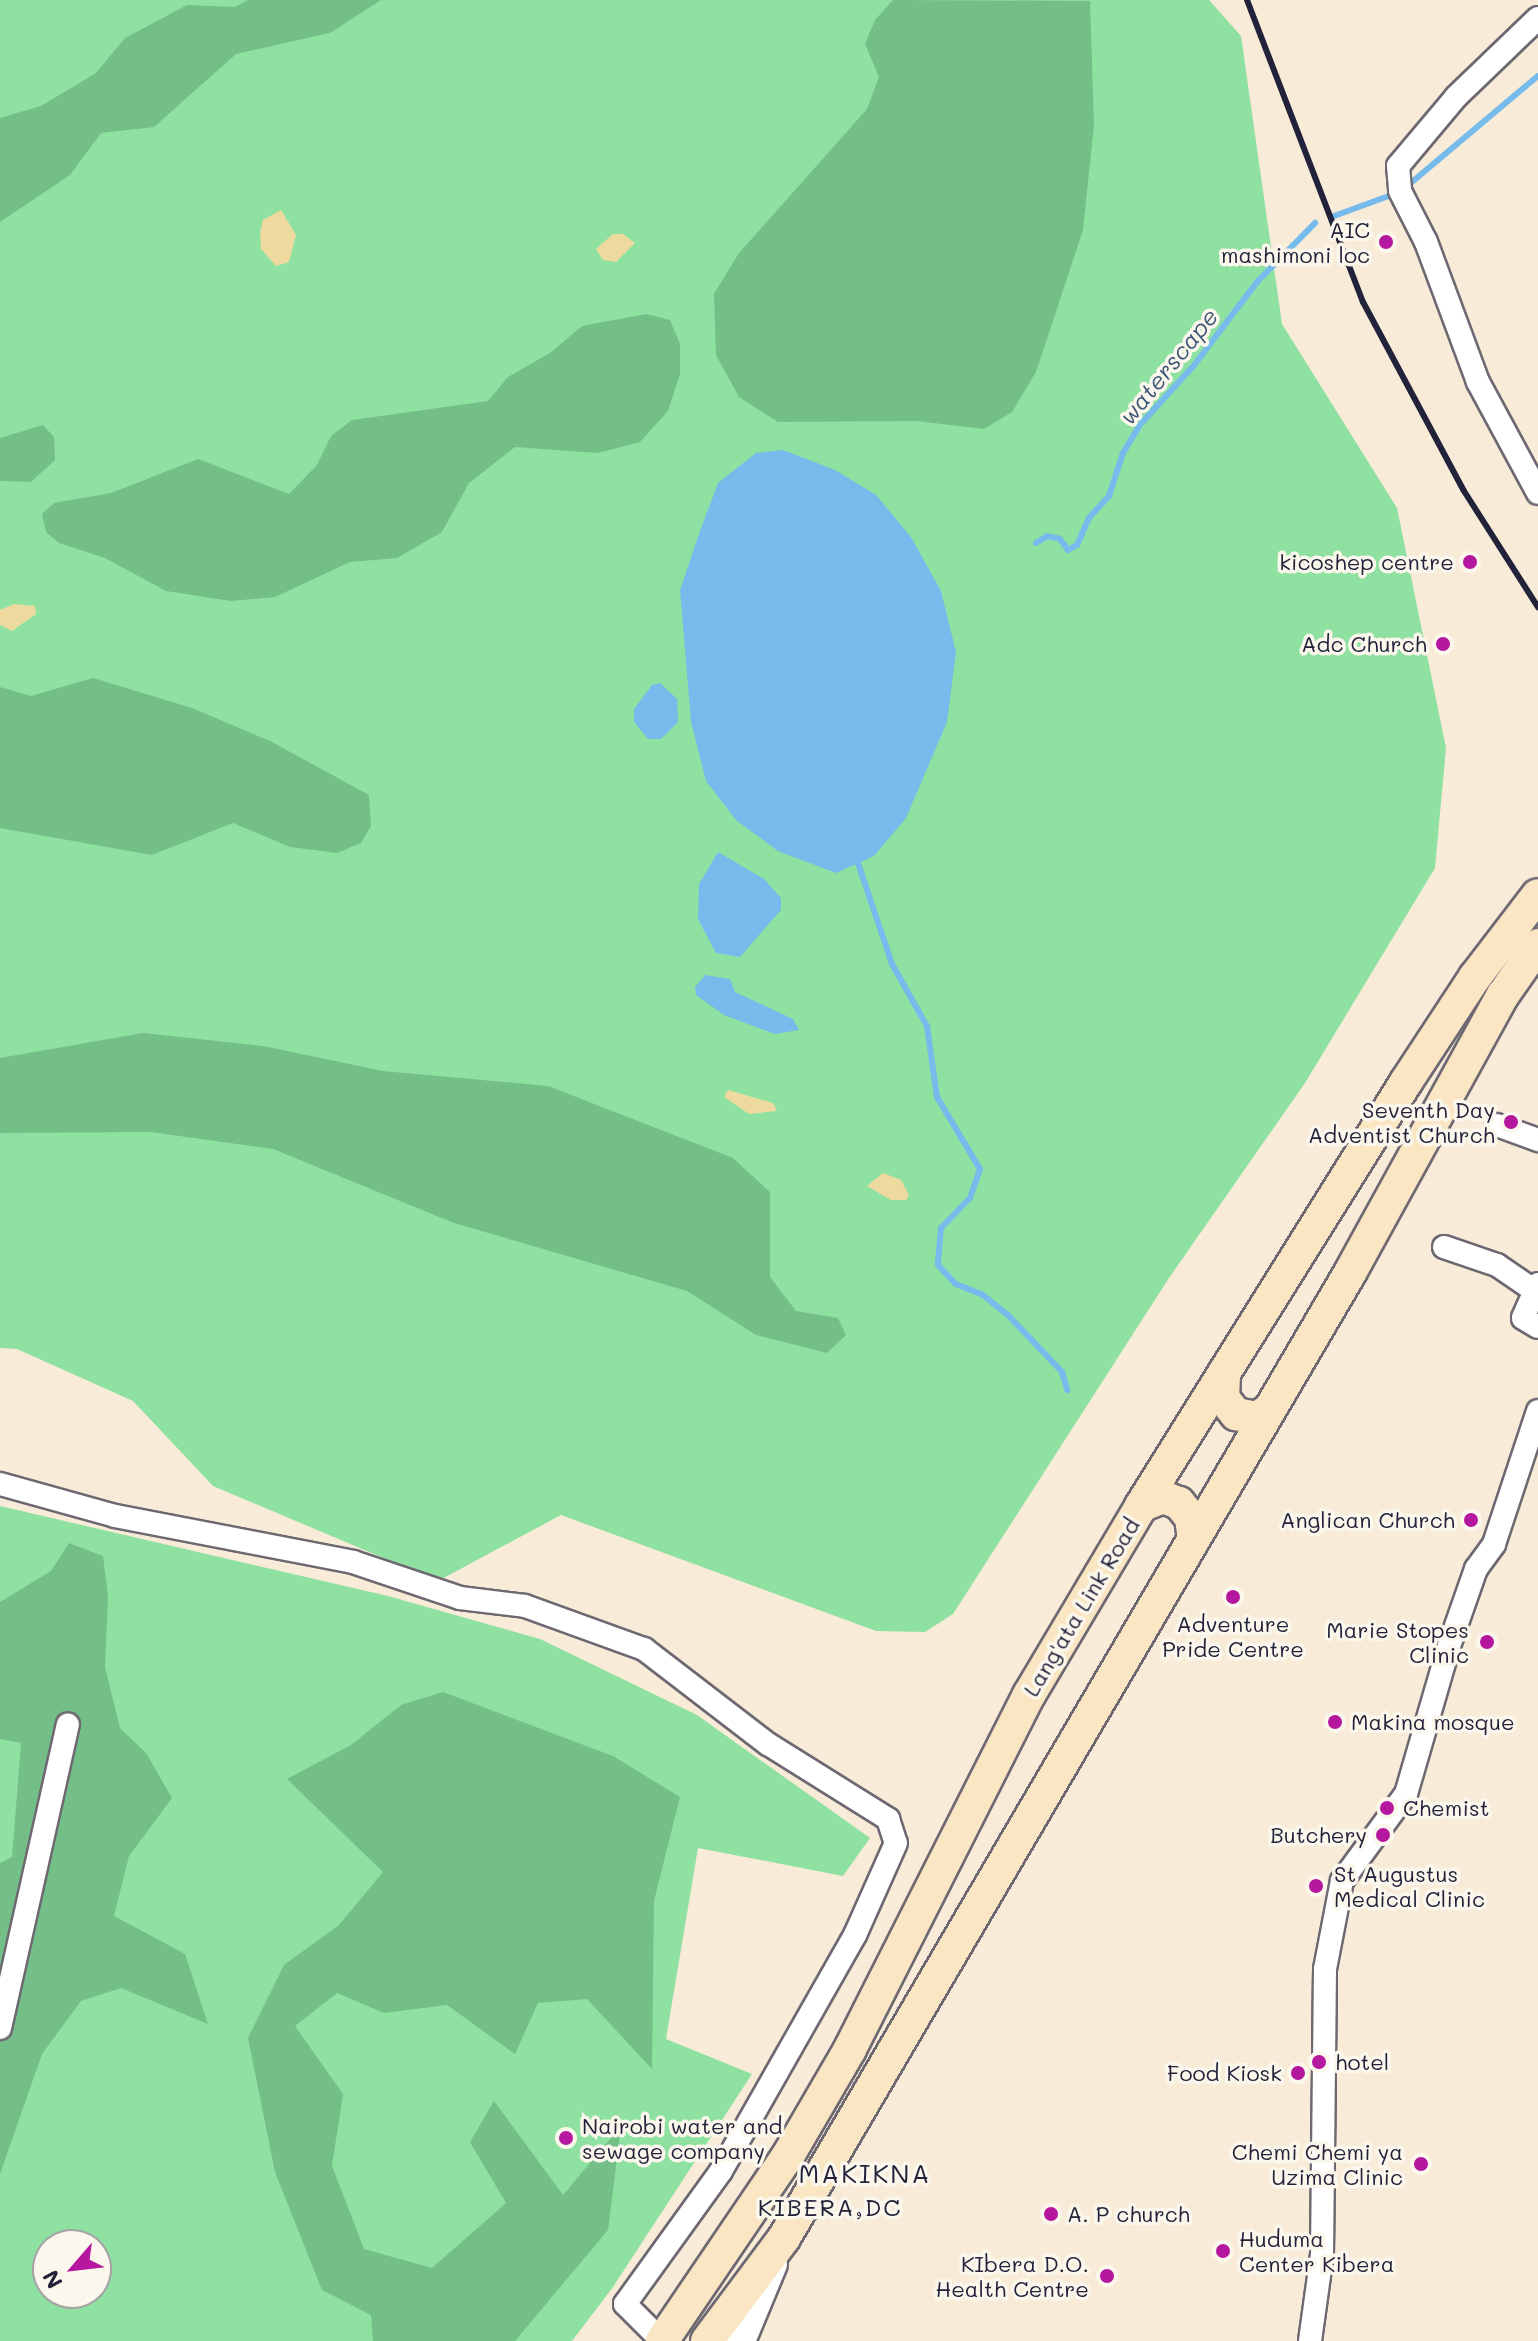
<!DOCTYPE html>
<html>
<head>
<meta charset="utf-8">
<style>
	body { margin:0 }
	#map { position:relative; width:1538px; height:2341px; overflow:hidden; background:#f8ebd7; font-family:Mali,sans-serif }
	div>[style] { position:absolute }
	.green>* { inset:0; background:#8fe1a1 }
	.forest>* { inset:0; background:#73bf87 }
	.sand>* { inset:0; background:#eeda9e }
	.water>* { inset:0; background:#76bbec }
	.stream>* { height:6px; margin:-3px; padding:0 3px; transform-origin:3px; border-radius:3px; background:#76bbec }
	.roads { filter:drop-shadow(2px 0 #6d6872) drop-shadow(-2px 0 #6d6872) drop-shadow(0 2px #6d6872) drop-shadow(0 -2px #6d6872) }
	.minor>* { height:22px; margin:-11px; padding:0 11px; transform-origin:11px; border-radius:11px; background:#fff }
	.tertiary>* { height:28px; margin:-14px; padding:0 14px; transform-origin:14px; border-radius:14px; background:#fff }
	.secondary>* { height:32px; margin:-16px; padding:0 16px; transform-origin:16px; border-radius:16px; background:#fbe6c4 }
	.rail>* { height:6px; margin:-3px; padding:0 3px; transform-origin:3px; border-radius:3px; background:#22223b }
	.dots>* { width:22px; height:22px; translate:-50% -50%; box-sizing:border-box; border:4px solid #fbf7ec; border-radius:50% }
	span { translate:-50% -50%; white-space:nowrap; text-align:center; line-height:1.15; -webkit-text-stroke:7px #fbf7ec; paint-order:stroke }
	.poi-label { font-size:22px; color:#22223b }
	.right { translate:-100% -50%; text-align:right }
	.left { translate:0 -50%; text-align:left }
	.street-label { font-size:22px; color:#22223b }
	.water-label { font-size:24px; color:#3f5879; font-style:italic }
	.neighbourhood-label { font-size:24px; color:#22223b; letter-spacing:2px }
	.quarter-label { font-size:26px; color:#22223b; letter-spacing:2px }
	.north { position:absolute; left:32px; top:2229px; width:80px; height:80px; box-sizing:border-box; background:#fbf7ec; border:2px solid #a4a2a5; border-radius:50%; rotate:242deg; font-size:22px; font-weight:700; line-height:32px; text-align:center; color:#22223b }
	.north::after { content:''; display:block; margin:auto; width:28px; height:36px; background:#b5179e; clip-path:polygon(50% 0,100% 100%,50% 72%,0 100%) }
</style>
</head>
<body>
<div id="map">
	<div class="green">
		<div style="clip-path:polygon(0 0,1209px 0,1241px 36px,1282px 324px,1397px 508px,1446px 748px,1435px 868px,1305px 1083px,1169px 1278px,953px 1614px,925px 1632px,876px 1631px,561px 1515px,438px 1581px,213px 1486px,133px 1401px,17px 1349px,0 1348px)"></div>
		<div style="clip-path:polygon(evenodd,0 1506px,388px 1596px,540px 1639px,697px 1715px,870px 1838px,843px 1876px,698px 1848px,666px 2039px,752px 2074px,613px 2287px,572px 2341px,0 2341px,0 1506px,48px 2245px,96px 2245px,96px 2293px,48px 2293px,48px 2245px)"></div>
	</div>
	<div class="forest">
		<div style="clip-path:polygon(248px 0,381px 0,330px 33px,236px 54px,154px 127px,101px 133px,70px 175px,0 222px,0 118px,41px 106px,96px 73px,125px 38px,187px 5px,235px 7px)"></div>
		<div style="clip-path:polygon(893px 0,1090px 1px,1094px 125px,1083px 230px,1036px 372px,1012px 412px,984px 429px,916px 421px,778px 422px,739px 397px,716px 355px,714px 294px,739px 253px,867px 109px,879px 77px,865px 44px,875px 20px)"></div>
		<div style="clip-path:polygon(646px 314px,670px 320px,680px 344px,680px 374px,668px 411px,640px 442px,598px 453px,515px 447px,469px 483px,442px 532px,397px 558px,350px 562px,275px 597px,231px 601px,166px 591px,105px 558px,59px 543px,46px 532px,42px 514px,54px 503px,111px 493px,198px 459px,289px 494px,317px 465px,331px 436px,352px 420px,488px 401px,508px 377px,550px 353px,582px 326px)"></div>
		<div style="clip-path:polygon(43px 425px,54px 437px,55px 460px,31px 482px,0 481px,0 438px)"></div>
		<div style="clip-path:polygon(93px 678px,192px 708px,270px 741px,369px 795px,371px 826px,361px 843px,337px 853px,290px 847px,233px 823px,152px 855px,0 828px,0 687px,31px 696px)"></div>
		<div style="clip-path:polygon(143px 1033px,263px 1046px,383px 1071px,548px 1086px,733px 1158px,770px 1192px,770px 1277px,796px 1311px,838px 1318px,846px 1335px,827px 1353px,756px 1335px,687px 1291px,454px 1223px,273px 1149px,151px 1132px,0 1133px,0 1058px)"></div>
		<div style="clip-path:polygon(69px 1543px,103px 1556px,108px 1597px,105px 1667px,120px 1728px,146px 1753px,172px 1798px,129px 1856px,114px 1916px,185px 1954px,208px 2024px,121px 1988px,81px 2001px,42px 2054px,0 2174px,0 1863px,12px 1857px,21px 1743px,0 1739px,0 1602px,51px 1571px)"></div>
		<div style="clip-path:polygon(443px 1692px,613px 1756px,680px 1797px,654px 1901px,652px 2069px,587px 1999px,538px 2003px,515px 2054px,447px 2005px,384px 2013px,337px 1993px,295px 2026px,343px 2094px,332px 2166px,364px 2249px,432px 2268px,506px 2203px,470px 2142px,494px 2101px,563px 2195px,621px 2126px,608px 2230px,515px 2341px,373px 2341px,371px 2315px,322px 2290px,275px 2172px,248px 2038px,284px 1965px,339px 1925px,383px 1872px,287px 1779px,351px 1745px,401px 1705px)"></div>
	</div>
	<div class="sand">
		<div style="clip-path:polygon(281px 210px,296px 235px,289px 262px,276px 266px,261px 249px,260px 232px,263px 220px)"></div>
		<div style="clip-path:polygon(613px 234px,623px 234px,635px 243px,616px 262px,603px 260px,596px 249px)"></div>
		<div style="clip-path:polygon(14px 604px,35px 606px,36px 614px,12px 631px,0 625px,0 610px)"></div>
		<div style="clip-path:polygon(728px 1090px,773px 1103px,777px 1111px,749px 1114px,724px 1097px)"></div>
		<div style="clip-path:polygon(883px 1173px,901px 1180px,909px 1195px,906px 1200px,891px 1200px,867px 1186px)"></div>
	</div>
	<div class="water">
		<div style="clip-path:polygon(783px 450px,835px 470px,876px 495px,911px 537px,941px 591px,956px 652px,947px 722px,906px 818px,874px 856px,836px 873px,778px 851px,736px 820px,706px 781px,691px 722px,680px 590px,700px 531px,718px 483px,756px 453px)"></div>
		<div style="clip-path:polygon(660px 683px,677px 699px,678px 722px,661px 739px,648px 739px,634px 722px,634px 709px,652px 685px)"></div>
		<div style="clip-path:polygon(718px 852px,764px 879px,781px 898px,781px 910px,740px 957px,716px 953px,698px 919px,699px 884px)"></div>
		<div style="clip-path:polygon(705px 975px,730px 979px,735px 992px,793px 1019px,799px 1030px,775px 1034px,724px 1015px,696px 995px,695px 987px)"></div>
	</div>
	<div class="stream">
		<div style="left:1406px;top:187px;width:172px;rotate:-40.1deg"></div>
		<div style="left:1334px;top:216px;width:67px;rotate:-20.1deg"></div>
		<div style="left:1036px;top:543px;width:13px;rotate:-32deg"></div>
		<div style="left:1047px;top:536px;width:13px;rotate:13deg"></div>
		<div style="left:1060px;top:539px;width:14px;rotate:54deg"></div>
		<div style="left:1068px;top:550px;width:10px;rotate:-29deg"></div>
		<div style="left:1077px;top:545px;width:30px;rotate:-66deg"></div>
		<div style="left:1089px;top:518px;width:30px;rotate:-48deg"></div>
		<div style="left:1109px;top:496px;width:45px;rotate:-72deg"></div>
		<div style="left:1123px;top:453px;width:31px;rotate:-59deg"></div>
		<div style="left:1139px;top:426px;width:84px;rotate:-47.9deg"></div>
		<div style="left:1195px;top:364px;width:103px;rotate:-52.9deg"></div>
		<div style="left:1257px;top:282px;width:83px;rotate:-45.5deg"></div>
		<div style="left:858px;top:863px;width:107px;rotate:71.4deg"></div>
		<div style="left:892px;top:964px;width:71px;rotate:60.6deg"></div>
		<div style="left:927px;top:1026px;width:72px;rotate:82deg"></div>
		<div style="left:937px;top:1097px;width:84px;rotate:59.2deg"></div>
		<div style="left:980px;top:1169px;width:31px;rotate:109deg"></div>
		<div style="left:970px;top:1198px;width:42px;rotate:134deg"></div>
		<div style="left:941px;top:1228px;width:37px;rotate:95deg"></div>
		<div style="left:938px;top:1265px;width:26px;rotate:47deg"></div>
		<div style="left:956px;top:1284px;width:29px;rotate:22deg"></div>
		<div style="left:983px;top:1295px;width:32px;rotate:39deg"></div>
		<div style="left:1008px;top:1315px;width:79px;rotate:46.5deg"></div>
		<div style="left:1062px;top:1372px;width:19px;rotate:74deg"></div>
	</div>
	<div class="roads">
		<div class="minor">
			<div style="left:1538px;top:18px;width:114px;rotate:136.1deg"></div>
			<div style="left:1456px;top:97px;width:90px;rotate:130deg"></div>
			<div style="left:1398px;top:166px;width:25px;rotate:85deg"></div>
			<div style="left:1400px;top:191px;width:57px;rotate:63deg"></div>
			<div style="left:1426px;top:242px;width:149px;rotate:69.6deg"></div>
			<div style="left:1478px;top:382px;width:126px;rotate:61.6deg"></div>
			<div style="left:1497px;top:1125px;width:44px;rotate:20.1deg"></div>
			<div style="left:1444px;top:1247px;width:56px;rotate:18.8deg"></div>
			<div style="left:1497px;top:1265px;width:46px;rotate:34.4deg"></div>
			<div style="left:1538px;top:1284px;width:37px;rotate:114deg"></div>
			<div style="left:1523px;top:1318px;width:17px;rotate:31deg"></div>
			<div style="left:0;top:1484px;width:119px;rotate:15.5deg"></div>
			<div style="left:115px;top:1516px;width:242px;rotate:10.9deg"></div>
			<div style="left:353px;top:1562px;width:113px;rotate:18.6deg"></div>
			<div style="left:460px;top:1598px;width:65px;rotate:7deg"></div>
			<div style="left:525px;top:1606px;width:127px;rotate:19.9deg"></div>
			<div style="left:644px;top:1649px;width:156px;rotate:37.5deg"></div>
			<div style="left:768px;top:1744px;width:142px;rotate:32deg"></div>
			<div style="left:888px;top:1819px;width:25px;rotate:72deg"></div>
			<div style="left:896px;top:1843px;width:101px;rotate:114deg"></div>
			<div style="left:855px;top:1935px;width:271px;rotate:119.6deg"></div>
			<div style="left:721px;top:2171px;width:164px;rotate:125.8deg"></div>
			<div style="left:625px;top:2304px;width:52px;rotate:45deg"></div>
			<div style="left:0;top:2028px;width:311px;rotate:-77.4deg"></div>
			<div style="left:1310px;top:2341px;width:87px;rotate:-82.1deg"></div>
			<div style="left:1322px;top:2255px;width:286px;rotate:-89.4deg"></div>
			<div style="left:1325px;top:1969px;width:90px;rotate:-79.1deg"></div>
			<div style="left:1342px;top:1881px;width:108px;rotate:-53.7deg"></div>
			<div style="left:1406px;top:1794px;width:154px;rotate:-73.8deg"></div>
			<div style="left:1449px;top:1646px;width:82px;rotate:-70.7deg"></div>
			<div style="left:1476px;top:1569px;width:31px;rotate:-54deg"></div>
			<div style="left:1494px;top:1544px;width:140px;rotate:-71.7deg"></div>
		</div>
		<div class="tertiary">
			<div style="left:741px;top:2341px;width:83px;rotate:-67.4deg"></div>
		</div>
		<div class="secondary">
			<div style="left:1224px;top:1373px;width:25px;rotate:92deg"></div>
			<div style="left:1223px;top:1398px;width:21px;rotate:51deg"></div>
			<div style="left:1236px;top:1414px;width:21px;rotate:11deg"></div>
			<div style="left:1257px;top:1418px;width:14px;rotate:-34deg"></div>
			<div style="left:1141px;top:1506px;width:24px;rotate:-22deg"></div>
			<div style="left:1163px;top:1497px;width:17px;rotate:21deg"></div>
			<div style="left:1179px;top:1503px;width:19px;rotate:51deg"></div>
			<div style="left:1191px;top:1518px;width:21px;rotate:82deg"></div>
			<div style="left:662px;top:2341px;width:226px;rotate:-55.8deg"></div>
			<div style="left:789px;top:2154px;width:121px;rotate:-59.8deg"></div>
			<div style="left:850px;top:2049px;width:397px;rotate:-63.2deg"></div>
			<div style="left:1029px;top:1695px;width:220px;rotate:-59.3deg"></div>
			<div style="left:1141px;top:1506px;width:500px;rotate:-57.99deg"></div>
			<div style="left:1406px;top:1082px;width:126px;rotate:-56.7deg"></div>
			<div style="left:1475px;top:977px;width:103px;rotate:-52.5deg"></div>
			<div style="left:707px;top:2341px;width:129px;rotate:-53.2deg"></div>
			<div style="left:784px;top:2238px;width:1121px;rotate:-59.61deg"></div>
			<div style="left:1351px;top:1271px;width:315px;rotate:-61.2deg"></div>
			<div style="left:1503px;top:995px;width:61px;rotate:-55deg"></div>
		</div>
	</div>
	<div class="rail">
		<div style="left:1247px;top:0;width:324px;rotate:69deg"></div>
		<div style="left:1363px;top:302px;width:214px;rotate:61.9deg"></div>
		<div style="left:1464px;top:491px;width:138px;rotate:57.5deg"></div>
	</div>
	<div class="dots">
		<div style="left:1386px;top:242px;background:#b5179e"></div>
		<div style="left:1470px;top:562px;background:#b5179e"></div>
		<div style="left:1443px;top:644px;background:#b5179e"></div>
		<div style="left:1511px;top:1122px;background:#b5179e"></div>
		<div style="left:1471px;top:1520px;background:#b5179e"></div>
		<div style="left:1233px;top:1597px;background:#b5179e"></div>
		<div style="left:1487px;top:1642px;background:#b5179e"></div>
		<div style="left:1335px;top:1722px;background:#b5179e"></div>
		<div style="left:1387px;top:1808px;background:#b5179e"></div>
		<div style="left:1383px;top:1835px;background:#b5179e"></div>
		<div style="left:1316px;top:1886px;background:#b5179e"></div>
		<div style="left:1319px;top:2062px;background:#b5179e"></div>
		<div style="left:1298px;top:2073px;background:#b5179e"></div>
		<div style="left:566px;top:2138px;background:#b5179e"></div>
		<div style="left:1421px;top:2164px;background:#b5179e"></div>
		<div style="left:1051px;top:2214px;background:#b5179e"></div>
		<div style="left:1223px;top:2251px;background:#b5179e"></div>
		<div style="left:1107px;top:2276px;background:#b5179e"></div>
	</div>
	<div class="poi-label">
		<span class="right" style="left:1370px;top:242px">AIC<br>mashimoni loc</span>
		<span class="right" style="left:1454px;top:562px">kicoshep centre</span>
		<span class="right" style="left:1427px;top:644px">Adc Church</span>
		<span class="right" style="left:1495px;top:1122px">Seventh Day<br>Adventist Church</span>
		<span class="right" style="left:1455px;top:1520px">Anglican Church</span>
		<span style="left:1233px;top:1636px">Adventure<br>Pride Centre</span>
		<span class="right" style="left:1469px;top:1642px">Marie Stopes<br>Clinic</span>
		<span class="left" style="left:1351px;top:1722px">Makina mosque</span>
		<span class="left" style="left:1403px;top:1808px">Chemist</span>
		<span class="right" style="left:1367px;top:1835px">Butchery</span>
		<span class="left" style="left:1334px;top:1886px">St Augustus<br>Medical Clinic</span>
		<span class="left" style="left:1335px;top:2062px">hotel</span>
		<span class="right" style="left:1282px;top:2073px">Food Kiosk</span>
		<span class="left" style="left:582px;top:2138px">Nairobi water and<br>sewage company</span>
		<span class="right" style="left:1403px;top:2164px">Chemi Chemi ya<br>Uzima Clinic</span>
		<span class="left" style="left:1067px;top:2214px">A. P church</span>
		<span class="left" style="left:1239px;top:2251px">Huduma<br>Center Kibera</span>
		<span class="right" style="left:1089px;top:2276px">KIbera D.O.<br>Health Centre</span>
	</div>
	<div class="street-label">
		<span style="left:1081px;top:1607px;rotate:-59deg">Lang'ata Link Road</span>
	</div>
	<div class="water-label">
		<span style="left:1168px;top:366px;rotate:-51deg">waterscape</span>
	</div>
	<div class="neighbourhood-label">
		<span style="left:830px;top:2207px">KIBERA,DC</span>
	</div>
	<div class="quarter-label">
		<span style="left:865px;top:2174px">MAKIKNA</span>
	</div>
	<div class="north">N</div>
</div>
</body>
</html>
